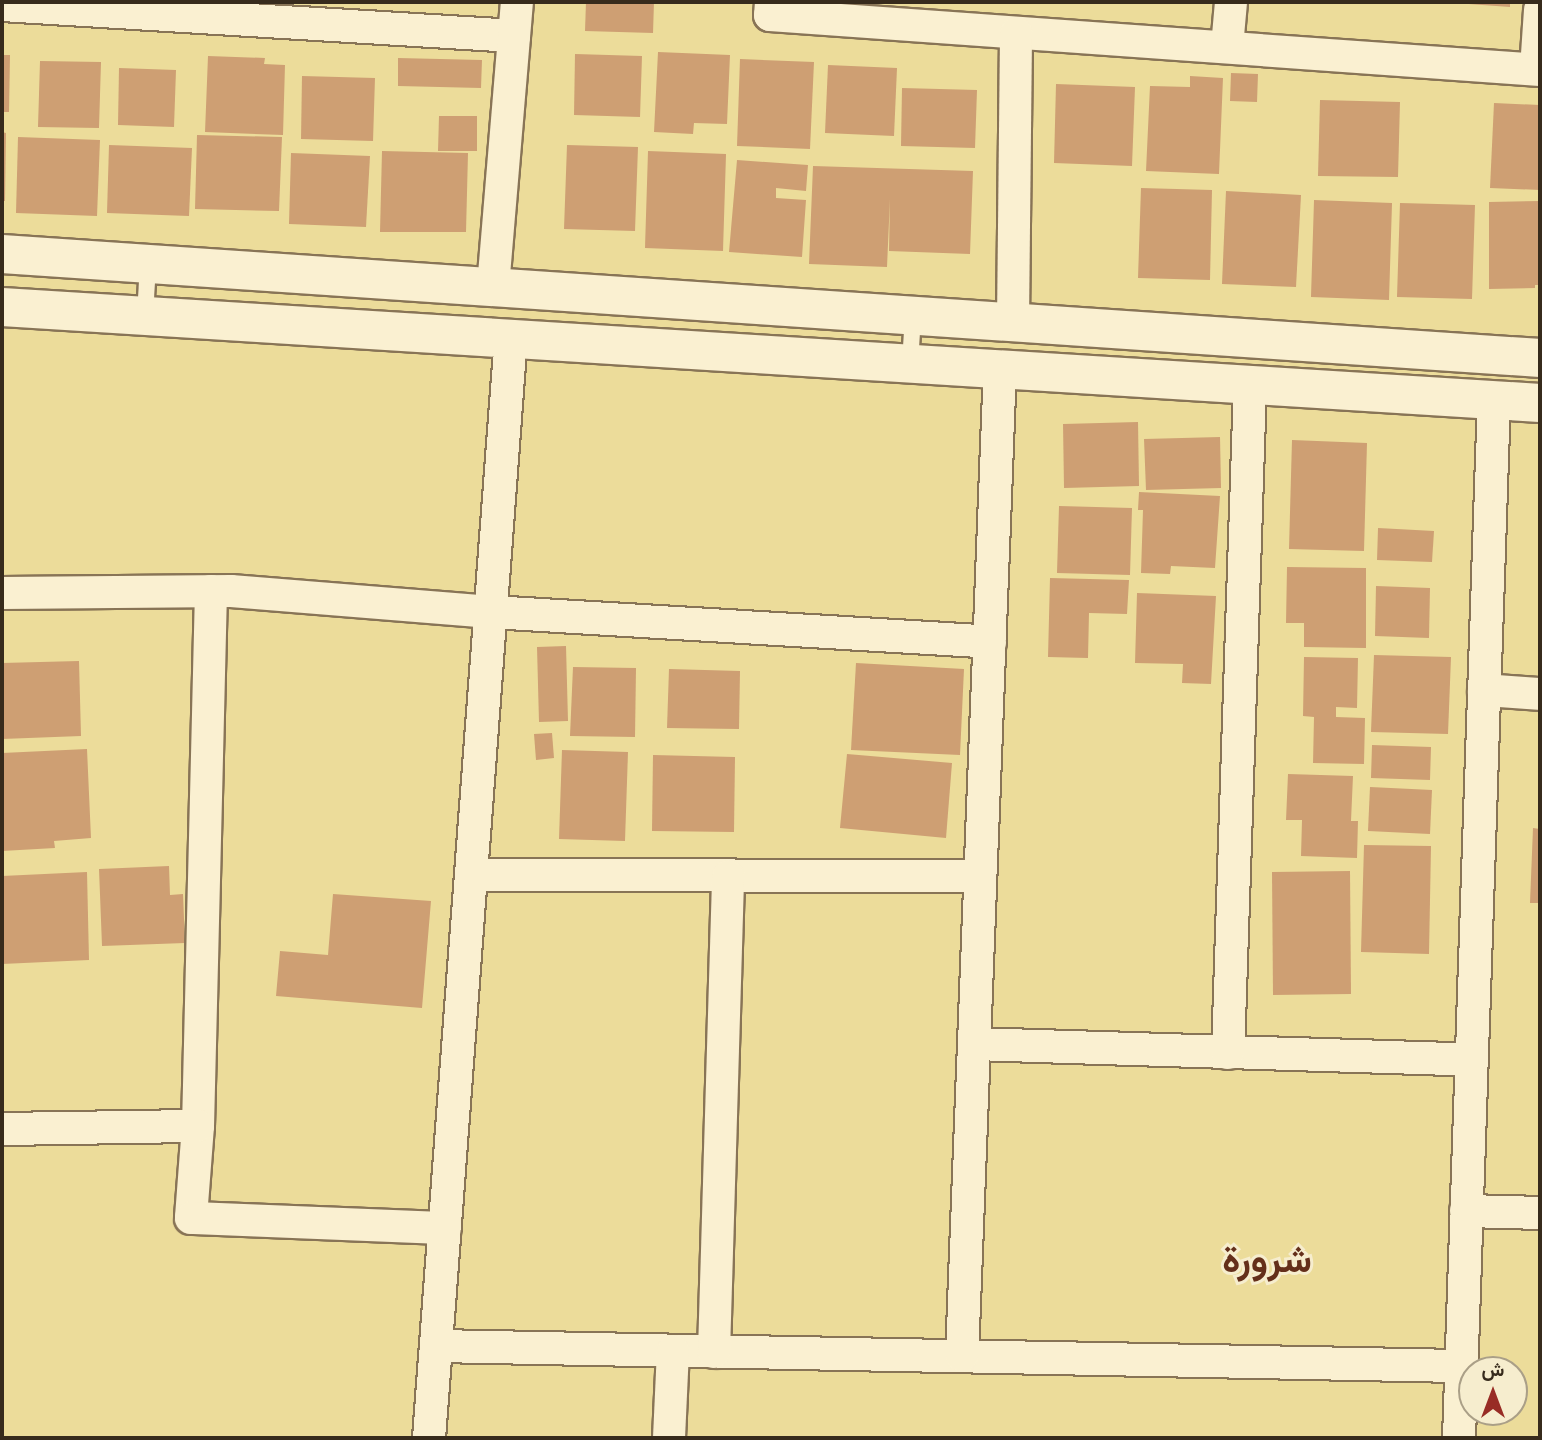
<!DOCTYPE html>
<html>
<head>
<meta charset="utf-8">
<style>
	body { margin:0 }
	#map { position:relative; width:1542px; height:1440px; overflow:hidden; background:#efe4be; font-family:Georgia,Vazirmatn,serif }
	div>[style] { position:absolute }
	.sand>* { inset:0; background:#ecdc9a }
	.building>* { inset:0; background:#ce9f73 }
	.roads { filter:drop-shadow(2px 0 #887456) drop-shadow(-2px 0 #887456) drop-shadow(0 2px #887456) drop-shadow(0 -2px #887456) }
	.service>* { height:16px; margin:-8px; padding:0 8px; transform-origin:8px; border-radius:8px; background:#faf0d1 }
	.minor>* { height:32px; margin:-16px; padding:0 16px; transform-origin:16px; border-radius:16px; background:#faf0d1 }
	.tertiary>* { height:38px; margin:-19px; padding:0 19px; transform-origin:19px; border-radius:19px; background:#faf0d1 }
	span { translate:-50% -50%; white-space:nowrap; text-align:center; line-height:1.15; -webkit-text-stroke:6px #f6edce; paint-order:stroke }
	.town-label { font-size:37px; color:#642f1a; font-weight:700 }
	.frame { position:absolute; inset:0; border:4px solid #372b1c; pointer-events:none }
	.north { position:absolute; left:1458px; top:1356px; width:70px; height:70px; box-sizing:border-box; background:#f6edce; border:2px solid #aa9f87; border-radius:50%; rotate:0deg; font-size:19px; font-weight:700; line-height:28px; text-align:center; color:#372b1c }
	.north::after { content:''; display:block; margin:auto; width:24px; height:32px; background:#982c25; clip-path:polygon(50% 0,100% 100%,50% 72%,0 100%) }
</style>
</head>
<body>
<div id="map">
	<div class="sand">
		<div style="clip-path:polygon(evenodd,2px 2px,1540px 2px,1540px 1438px,2px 1438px,2px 2px,1472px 1370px,1514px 1370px,1514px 1412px,1472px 1412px,1472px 1370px)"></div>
	</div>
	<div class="building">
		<div style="clip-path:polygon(586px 2px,654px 2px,653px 33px,585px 31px)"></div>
		<div style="clip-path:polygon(1441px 2px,1510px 2px,1510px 7px)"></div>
		<div style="clip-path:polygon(658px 52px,730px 55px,727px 124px,694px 123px,693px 134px,654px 132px)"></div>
		<div style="clip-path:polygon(575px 54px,642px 56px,640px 117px,574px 115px)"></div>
		<div style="clip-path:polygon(2px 55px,10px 55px,9px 112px,2px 112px)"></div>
		<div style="clip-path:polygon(208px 56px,265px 58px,264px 64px,285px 65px,283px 135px,205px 132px)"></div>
		<div style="clip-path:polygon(398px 58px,482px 60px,481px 88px,398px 86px)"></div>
		<div style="clip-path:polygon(740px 59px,814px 62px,810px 149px,737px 146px)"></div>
		<div style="clip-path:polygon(40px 61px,101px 62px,99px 128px,38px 127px)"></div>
		<div style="clip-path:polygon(828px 65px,897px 68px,894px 136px,825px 133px)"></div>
		<div style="clip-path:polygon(119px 68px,176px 70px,174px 127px,118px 125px)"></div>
		<div style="clip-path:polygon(1231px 73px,1258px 74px,1257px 102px,1230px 101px)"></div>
		<div style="clip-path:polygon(302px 76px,375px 78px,373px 141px,301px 139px)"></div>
		<div style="clip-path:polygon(1190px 76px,1223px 78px,1219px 174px,1146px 171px,1150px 86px,1190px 87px)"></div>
		<div style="clip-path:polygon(1056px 84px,1135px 87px,1132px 166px,1054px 163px)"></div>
		<div style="clip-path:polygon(902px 88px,977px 90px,975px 148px,901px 146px)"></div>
		<div style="clip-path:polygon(1320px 100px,1400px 102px,1398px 177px,1318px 176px)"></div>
		<div style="clip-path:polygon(1494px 103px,1540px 105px,1540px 190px,1490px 188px)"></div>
		<div style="clip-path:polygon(439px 116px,477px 116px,477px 151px,438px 151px)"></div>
		<div style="clip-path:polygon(2px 132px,6px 133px,5px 201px,2px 201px)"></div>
		<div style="clip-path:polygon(197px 135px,282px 137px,279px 211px,195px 209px)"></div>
		<div style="clip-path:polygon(18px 137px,100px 140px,97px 216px,16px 213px)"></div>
		<div style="clip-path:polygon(109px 145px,192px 148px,189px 216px,107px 213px)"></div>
		<div style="clip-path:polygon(567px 145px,638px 147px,635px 231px,564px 229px)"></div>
		<div style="clip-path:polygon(382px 151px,468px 153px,466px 232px,380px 232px)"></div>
		<div style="clip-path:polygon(648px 151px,726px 154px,723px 251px,645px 248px)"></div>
		<div style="clip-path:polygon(291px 153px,370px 156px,366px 227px,289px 224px)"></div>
		<div style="clip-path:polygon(737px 160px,808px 165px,806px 191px,776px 188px,776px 198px,806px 200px,802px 257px,729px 252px)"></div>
		<div style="clip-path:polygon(813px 166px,973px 171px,970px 254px,889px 251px,890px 199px,887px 267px,809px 264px)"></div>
		<div style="clip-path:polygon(1141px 188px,1212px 190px,1210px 280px,1138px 278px)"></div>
		<div style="clip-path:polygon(1226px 191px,1301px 195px,1296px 287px,1222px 284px)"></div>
		<div style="clip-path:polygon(1314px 200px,1392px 203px,1389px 300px,1311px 297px)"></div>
		<div style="clip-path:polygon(1540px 201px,1540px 285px,1535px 285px,1535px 288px,1489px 289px,1489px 202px)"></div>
		<div style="clip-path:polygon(1400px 203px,1475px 205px,1472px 299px,1397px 297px)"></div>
		<div style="clip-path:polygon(1138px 422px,1139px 486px,1064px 488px,1063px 424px)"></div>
		<div style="clip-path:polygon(1220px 437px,1221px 488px,1146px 490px,1144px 439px)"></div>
		<div style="clip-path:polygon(1292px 440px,1367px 443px,1364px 551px,1289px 549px)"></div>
		<div style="clip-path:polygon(1139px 492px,1220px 496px,1215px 568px,1171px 566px,1170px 574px,1141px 573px,1143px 510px,1138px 510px)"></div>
		<div style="clip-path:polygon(1059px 506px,1132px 508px,1130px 575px,1057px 573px)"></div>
		<div style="clip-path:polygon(1378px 528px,1434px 531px,1432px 562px,1377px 560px)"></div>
		<div style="clip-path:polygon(1287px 567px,1366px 568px,1366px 648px,1304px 647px,1304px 623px,1286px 623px)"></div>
		<div style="clip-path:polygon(1050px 578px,1129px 580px,1127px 614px,1089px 613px,1088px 658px,1048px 657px)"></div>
		<div style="clip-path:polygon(1376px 586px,1430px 588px,1429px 638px,1375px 636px)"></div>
		<div style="clip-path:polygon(1137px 593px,1216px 596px,1211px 684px,1182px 683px,1183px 664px,1135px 663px)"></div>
		<div style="clip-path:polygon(566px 646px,568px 721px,539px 722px,537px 647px)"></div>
		<div style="clip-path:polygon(1374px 655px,1451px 657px,1448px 734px,1371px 732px)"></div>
		<div style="clip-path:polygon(1304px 657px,1358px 658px,1357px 708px,1336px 707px,1336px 717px,1365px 718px,1364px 764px,1313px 763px,1314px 717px,1303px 716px)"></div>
		<div style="clip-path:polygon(79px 661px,81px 736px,2px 739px,2px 663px)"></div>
		<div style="clip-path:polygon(856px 663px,964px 669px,960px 755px,851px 750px)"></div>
		<div style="clip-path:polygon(573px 667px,636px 668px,635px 737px,570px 736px)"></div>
		<div style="clip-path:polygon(669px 669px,740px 671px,739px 729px,667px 728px)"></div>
		<div style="clip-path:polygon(552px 733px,554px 758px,536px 760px,534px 734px)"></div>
		<div style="clip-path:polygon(1372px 745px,1431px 747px,1430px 780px,1371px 778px)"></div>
		<div style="clip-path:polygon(87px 749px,91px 838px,54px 841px,55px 848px,2px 851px,2px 753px)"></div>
		<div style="clip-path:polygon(562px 750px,628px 752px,625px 841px,559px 839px)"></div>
		<div style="clip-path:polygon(847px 754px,952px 763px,946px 838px,840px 828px)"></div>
		<div style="clip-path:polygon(653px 755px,735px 757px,734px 832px,652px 831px)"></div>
		<div style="clip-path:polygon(1288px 774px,1353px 776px,1351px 821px,1358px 821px,1357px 858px,1301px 856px,1302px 820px,1286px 820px)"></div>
		<div style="clip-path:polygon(1370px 787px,1432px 790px,1430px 834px,1368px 831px)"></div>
		<div style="clip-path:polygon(1533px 828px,1540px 829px,1540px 903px,1530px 903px)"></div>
		<div style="clip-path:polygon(1364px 845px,1431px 846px,1429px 954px,1361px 952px)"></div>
		<div style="clip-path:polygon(169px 866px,170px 895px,183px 894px,185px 943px,102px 946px,99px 869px)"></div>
		<div style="clip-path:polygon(1350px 871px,1351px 994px,1273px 995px,1272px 872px)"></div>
		<div style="clip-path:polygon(87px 872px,89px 960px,2px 964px,2px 876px)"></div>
		<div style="clip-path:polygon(333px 894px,431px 901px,422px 1008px,276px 996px,280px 951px,328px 955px)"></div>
	</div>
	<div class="roads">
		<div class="service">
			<div style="left:145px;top:316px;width:52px;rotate:-86.7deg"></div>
			<div style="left:910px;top:364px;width:49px;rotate:-86.5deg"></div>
		</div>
		<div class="minor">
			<div style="left:771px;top:2px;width:13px;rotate:94deg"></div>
			<div style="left:770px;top:15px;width:772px;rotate:4.09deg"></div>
			<div style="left:2px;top:5px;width:513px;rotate:3.46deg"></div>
			<div style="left:1227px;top:47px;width:45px;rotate:-84.9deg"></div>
			<div style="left:1536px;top:69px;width:59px;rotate:-86.1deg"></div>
			<div style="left:493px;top:287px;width:286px;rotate:-85.2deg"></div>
			<div style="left:1013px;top:322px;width:289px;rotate:-89.4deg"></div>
			<div style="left:211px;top:591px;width:535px;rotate:91.39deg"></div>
			<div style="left:198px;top:1126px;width:92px;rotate:94.4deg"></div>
			<div style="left:191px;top:1218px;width:254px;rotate:2.3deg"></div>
			<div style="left:2px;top:593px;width:229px;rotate:-0.5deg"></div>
			<div style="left:231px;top:591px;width:261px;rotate:4.6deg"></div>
			<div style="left:491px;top:612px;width:500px;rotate:3.4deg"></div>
			<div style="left:1484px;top:690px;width:56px;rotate:4.1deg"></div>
			<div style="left:471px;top:875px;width:509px;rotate:0.11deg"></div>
			<div style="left:974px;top:1044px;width:498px;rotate:1.8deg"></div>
			<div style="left:1228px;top:1053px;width:668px;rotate:-88.11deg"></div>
			<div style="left:2px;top:1129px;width:196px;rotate:-0.9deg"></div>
			<div style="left:1466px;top:1211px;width:74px;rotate:1.5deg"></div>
			<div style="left:436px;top:1346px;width:1025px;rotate:1.12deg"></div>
			<div style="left:714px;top:1352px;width:476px;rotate:-88.3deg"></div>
			<div style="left:962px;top:1356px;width:988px;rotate:-87.8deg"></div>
			<div style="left:429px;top:1438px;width:1103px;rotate:-85.74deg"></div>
			<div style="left:669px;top:1438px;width:87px;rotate:-87.4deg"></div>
			<div style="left:1459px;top:1438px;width:1039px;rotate:-88.07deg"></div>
		</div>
		<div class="tertiary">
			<div style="left:2px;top:254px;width:1542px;rotate:3.87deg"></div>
			<div style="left:2px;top:307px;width:1541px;rotate:3.57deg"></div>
		</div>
	</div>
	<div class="town-label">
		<span style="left:1267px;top:1263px">شرورة</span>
	</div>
	<div class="frame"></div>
	<div class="north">ش</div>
</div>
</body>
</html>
